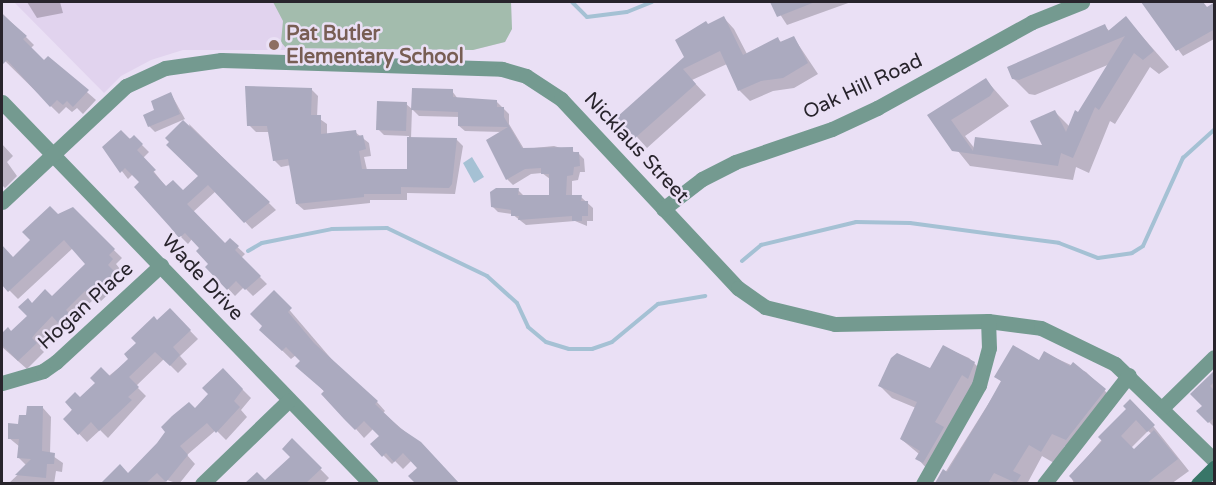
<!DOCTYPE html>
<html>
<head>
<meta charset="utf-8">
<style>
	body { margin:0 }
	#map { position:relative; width:1216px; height:485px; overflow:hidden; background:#eae0f5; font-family:"Varela Round",sans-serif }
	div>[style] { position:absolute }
	.built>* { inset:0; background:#e1d3ee }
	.green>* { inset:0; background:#a3bcad }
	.water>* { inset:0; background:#a5c1d4 }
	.shadow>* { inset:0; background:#0003 }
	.stream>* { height:4px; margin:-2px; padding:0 2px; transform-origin:2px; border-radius:2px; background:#a5c1d4 }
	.building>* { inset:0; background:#abaabf }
	.minor>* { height:15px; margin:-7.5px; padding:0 7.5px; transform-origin:7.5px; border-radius:7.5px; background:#749a90 }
	.secondary>* { height:15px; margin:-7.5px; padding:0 7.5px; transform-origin:7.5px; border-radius:7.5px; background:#387668 }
	.dots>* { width:16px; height:16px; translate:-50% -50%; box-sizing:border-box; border:3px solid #eae0f5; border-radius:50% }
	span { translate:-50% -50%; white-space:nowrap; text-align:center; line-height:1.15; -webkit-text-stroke:5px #eae0f5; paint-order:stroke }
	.education-label { font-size:20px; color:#785e54; font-weight:700 }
	.left { translate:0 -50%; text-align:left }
	.street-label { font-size:20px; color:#28242c }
	.frame { position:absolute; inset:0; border:3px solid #28242c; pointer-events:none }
</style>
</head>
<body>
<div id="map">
	<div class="built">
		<div style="clip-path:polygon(14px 2px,511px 2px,512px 29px,505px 42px,473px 50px,183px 50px,151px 60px,121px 76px,104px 93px)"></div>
	</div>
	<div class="green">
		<div style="clip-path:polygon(273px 2px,511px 2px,512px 29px,505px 42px,473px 50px,286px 48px,281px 42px,283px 21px)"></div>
	</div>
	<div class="water">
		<div style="clip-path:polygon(472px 157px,484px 177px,474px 183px,463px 163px)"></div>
	</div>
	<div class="shadow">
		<div style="clip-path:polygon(27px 2px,60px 2px,63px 13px,37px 18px)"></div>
		<div style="clip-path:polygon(772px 2px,851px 2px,787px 25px)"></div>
		<div style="clip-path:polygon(1143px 2px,1202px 2px,1207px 9px,1214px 4px,1214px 39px,1183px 56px)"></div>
		<div style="clip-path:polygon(2px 13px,34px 45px,30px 49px,44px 62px,48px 58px,96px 100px,83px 114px,77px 108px,72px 112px,66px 107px,59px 114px,2px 58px)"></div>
		<div style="clip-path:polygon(724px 18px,734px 29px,747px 54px,778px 39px,782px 43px,794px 38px,818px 74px,794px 88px,773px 91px,750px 101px,739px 90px,727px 64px,692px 80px,706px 95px,647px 148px,619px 117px,686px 57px,709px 26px)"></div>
		<div style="clip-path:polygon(1126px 18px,1169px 67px,1159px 74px,1150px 67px,1115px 124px,1110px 121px,1089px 173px,1076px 167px,1073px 180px,970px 166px,929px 115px,986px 80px,1009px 106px,965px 136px,975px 149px,1044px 147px,1054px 111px,1070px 127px,1110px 64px,1035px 95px,1029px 94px,1013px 78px,1105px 26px,1110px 32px)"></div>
		<div style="clip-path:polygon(311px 89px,318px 96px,317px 117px,327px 124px,327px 135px,355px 132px,369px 143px,371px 156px,364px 157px,367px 170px,408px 170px,409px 136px,384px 135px,378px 129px,406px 104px,412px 109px,411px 139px,456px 139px,463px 146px,455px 194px,407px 193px,407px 200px,370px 200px,370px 203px,304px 210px,297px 204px,291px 165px,281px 167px,274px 160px,269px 132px,256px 132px,249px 125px)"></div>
		<div style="clip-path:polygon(452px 91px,458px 99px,496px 101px,509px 114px,509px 124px,524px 149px,554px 146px,578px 153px,584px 159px,585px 172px,580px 172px,578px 180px,572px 181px,572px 196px,581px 197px,593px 208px,593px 221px,587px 221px,587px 226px,575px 221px,526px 225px,512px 214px,498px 212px,492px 206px,518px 190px,524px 196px,551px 196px,550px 179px,542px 173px,531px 174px,513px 185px,507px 179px,502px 132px,465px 131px,459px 126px,460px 117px,419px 116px,413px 110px)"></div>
		<div style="clip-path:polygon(171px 94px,185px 119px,155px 132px,149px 126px,156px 110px)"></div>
		<div style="clip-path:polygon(189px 124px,276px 210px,252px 229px,216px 191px,193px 212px,225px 245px,230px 240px,245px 254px,241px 258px,267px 284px,253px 296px,244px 287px,235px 296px,208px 267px,210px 264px,201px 248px,192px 239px,188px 244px,181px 237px,141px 182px,133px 174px,128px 179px,104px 148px,134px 137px,149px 152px,143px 158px,167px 188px,183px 192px,200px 176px)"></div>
		<div style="clip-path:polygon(2px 144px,13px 156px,7px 162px,17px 176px,5px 188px,2px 185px)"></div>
		<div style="clip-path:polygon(72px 209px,122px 258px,116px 264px,120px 269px,115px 274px,122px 281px,99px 303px,95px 298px,73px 319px,77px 322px,69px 331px,61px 324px,43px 342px,40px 348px,44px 352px,27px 369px,2px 347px,2px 333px,11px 333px,29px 316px,32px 305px,52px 298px,87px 264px,73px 248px,18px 299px,2px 283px,5px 267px,2px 253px,5px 250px,14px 259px,58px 216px)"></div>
		<div style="clip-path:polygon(274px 292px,346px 376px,377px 402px,385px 411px,383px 413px,430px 453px,457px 484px,418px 484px,411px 476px,420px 468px,412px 460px,403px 469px,395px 461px,392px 464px,372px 444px,381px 436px,373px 429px,364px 438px,356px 429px,316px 382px,297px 366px,302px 361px,296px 355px,291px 359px,261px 330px)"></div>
		<div style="clip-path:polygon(170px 310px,198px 339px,180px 356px,187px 364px,178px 373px,164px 359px,136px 386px,146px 396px,108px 438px,100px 430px,87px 442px,65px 419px,80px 399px,130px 359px)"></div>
		<div style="clip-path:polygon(944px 347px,969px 358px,982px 371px,929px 471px,917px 458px,919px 454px,901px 439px,916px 408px,892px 398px,880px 386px,931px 370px)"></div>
		<div style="clip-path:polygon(1045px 353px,1086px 372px,1117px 403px,1079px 451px,1065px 446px,1054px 463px,1042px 456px,1027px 484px,938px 484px,1002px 382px,996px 377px,1040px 362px)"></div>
		<div style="clip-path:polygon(223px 370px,251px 398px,241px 410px,247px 417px,226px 440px,216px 430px,187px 455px,195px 464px,179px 484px,167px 480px,163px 484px,103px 484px,120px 467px,129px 475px,211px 394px)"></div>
		<div style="clip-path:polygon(1214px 372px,1214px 427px,1198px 411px,1204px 406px)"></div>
		<div style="clip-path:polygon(43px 408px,51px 417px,50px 454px,63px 463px,62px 472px,56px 471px,54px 484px,8px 484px,27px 466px,18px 457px,20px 447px,9px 438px,28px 417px)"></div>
		<div style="clip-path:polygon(evenodd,1128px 409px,1142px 412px,1189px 471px,1171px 484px,1074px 484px,1071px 476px,1128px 409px,1148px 431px,1152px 434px,1134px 451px,1131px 448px,1148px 431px)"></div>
		<div style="clip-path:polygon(292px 440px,329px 478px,323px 484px,247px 484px,257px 474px,265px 482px,292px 457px)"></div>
	</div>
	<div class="stream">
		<div style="left:572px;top:2px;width:21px;rotate:45deg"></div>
		<div style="left:587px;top:17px;width:40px;rotate:-7.1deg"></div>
		<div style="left:627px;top:12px;width:27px;rotate:-22deg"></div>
		<div style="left:248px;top:251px;width:16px;rotate:-30deg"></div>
		<div style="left:262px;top:243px;width:71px;rotate:-11.3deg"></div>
		<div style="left:332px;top:229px;width:55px;rotate:-1deg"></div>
		<div style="left:387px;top:228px;width:111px;rotate:25.6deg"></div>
		<div style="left:487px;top:276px;width:40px;rotate:42deg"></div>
		<div style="left:517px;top:303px;width:26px;rotate:65deg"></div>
		<div style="left:528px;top:327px;width:23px;rotate:40deg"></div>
		<div style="left:546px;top:342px;width:24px;rotate:17deg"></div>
		<div style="left:569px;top:349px;width:23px"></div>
		<div style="left:592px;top:349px;width:21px;rotate:-19deg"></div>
		<div style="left:612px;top:342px;width:60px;rotate:-39.6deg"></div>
		<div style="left:658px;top:304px;width:48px;rotate:-9.7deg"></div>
		<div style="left:742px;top:261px;width:25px;rotate:-40deg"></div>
		<div style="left:761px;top:245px;width:98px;rotate:-13.6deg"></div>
		<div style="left:856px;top:222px;width:54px;rotate:1.1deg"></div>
		<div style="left:910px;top:223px;width:150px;rotate:7.6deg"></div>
		<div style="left:1059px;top:243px;width:42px;rotate:21deg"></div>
		<div style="left:1098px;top:258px;width:34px;rotate:-8deg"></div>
		<div style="left:1132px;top:253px;width:13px;rotate:-32deg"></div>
		<div style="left:1143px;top:246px;width:97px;rotate:-65.6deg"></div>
		<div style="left:1183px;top:158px;width:42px;rotate:-42.1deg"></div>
	</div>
	<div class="building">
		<div style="clip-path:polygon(770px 2px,815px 2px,777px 17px)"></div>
		<div style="clip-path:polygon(1141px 2px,1203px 2px,1207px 7px,1215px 2px,1215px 29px,1176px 51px)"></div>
		<div style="clip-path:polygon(2px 14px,27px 36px,23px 39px,44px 60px,48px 56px,89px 90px,73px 107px,67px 101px,63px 105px,57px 100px,50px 107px,7px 60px,2px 65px)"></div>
		<div style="clip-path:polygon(724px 16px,743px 55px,778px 37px,780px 42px,794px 36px,808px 63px,783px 78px,761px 81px,738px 91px,720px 51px,683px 69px,696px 84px,635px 138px,617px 117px,684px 57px,675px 40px,706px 21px,708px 24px)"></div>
		<div style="clip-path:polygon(1126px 16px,1154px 51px,1143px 60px,1134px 53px,1099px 110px,1095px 107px,1073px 158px,1061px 153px,1058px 166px,952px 151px,927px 115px,986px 78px,994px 90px,990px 96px,951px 120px,973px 151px,975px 137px,1042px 145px,1030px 121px,1055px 110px,1066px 132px,1075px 110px,1078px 112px,1125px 36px,1019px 80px,1012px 79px,1007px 67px,1105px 24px,1108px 31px)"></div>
		<div style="clip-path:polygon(245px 86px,312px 88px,311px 115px,321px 115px,321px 134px,356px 130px,357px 136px,363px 135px,366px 149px,359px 151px,362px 169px,407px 169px,407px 137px,457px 138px,452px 184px,449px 188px,401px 187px,401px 194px,364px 194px,364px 197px,296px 204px,288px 159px,273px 161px,267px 126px,247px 126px)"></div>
		<div style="clip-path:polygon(412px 88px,453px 89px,453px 97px,497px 100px,497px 107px,504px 107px,504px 117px,522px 148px,573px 147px,573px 152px,579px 152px,580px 166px,574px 167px,573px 175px,567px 176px,566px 195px,582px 195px,581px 201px,588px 201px,588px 216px,582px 216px,582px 221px,572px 221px,572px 216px,518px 220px,519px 216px,511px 216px,511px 210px,491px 207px,490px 192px,496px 188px,519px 188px,518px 195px,549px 195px,549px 174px,541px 174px,541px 168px,525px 169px,506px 180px,486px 140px,508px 127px,458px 126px,458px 112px,411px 110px)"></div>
		<div style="clip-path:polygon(171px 92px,180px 114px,148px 127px,143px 115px,154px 110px,151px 101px)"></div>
		<div style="clip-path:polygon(377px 101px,407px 102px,406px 131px,376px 130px)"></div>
		<div style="clip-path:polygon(183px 120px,270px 202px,244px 223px,208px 185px,187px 204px,225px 243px,230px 238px,239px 246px,235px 250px,261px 276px,245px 290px,236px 281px,227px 290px,205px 267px,208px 264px,196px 251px,199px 248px,185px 233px,179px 238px,170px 227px,134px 187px,139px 182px,125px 168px,120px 173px,102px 147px,121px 130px,130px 139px,134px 135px,143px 144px,137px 150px,156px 170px,153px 172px,166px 186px,173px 180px,183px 190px,198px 176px,166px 145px,169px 142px,165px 138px)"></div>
		<div style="clip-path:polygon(50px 206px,58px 214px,73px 207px,115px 249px,109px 255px,113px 259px,108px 265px,115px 272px,90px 296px,85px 291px,66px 310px,69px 313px,59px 324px,52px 316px,35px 334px,32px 338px,37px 343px,18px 361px,2px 345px,2px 333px,8px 327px,11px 331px,27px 316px,18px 307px,28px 298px,32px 303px,45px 289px,52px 296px,85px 264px,64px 240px,8px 292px,2px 285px,2px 245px,13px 257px,30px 240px,22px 232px)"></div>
		<div style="clip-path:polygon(274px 290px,292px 308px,288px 312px,314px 343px,378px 401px,375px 404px,400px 428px,421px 442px,459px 483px,415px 483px,408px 476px,417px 468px,403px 453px,394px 462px,386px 453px,382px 457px,370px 444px,379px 436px,364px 421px,355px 430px,344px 419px,321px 394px,324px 391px,295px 366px,300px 361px,286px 347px,282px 351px,259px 330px,262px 326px,250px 314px)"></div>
		<div style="clip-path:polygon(170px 308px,191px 330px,173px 347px,180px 355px,170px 366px,155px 352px,129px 377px,139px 387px,128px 397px,132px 400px,99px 431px,91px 422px,78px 435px,63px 419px,72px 410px,65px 402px,75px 392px,80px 397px,95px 383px,90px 378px,101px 367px,110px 376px,128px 359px,124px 354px,136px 343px,131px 338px,154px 316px,157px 320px)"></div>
		<div style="clip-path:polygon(943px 345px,975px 362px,968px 379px,962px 375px,935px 422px,944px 427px,923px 463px,915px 459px,920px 451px,900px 439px,917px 402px,878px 386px,891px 358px,897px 353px,930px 368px)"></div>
		<div style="clip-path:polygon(1013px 345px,1039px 360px,1044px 351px,1070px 366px,1073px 362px,1106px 389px,1066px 440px,1052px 434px,1041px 452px,1029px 445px,1013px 471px,1021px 475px,1016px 483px,994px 473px,988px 483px,935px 483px,943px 469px,947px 472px,986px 408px,1001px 381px,994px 377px)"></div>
		<div style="clip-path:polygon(223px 368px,243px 389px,234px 401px,240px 407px,216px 433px,207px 423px,180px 446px,188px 455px,166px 482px,157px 473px,146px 483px,101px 483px,120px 464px,128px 473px,157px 443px,165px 432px,161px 427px,172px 416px,189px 402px,195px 408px,208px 394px,202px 388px)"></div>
		<div style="clip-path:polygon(1215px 370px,1215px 381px,1210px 386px,1215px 391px,1215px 417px,1208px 423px,1196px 411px,1202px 406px,1190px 394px)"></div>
		<div style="clip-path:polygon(1130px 399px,1155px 425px,1147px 432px,1136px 420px,1121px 436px,1134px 449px,1154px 430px,1178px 459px,1147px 483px,1076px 483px,1069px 476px,1102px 441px,1098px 437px,1126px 409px,1123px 406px)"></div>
		<div style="clip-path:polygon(27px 406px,43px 406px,42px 451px,55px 453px,54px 464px,47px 464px,46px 478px,15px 475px,31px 459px,17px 458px,19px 439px,8px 439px,8px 423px,18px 424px,19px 415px,26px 415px)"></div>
		<div style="clip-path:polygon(292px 438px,322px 468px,306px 483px,245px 483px,257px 472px,265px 480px,290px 457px,282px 449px)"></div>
	</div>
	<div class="minor">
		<div style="left:2px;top:102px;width:531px;rotate:45.99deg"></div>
		<div style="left:2px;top:202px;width:170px;rotate:-43.1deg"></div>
		<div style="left:126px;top:86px;width:43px;rotate:-24.8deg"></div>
		<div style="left:165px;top:68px;width:57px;rotate:-8.1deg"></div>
		<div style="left:221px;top:60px;width:281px;rotate:1.8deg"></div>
		<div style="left:502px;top:69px;width:25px;rotate:16deg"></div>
		<div style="left:526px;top:76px;width:42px;rotate:33.3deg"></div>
		<div style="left:561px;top:99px;width:259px;rotate:46.9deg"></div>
		<div style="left:738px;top:288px;width:33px;rotate:35deg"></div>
		<div style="left:765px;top:307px;width:72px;rotate:13.7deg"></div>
		<div style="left:835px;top:324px;width:153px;rotate:-1.1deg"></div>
		<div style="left:988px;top:321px;width:53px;rotate:7.5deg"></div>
		<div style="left:1041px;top:328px;width:82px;rotate:25.9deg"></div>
		<div style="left:1115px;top:364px;width:138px;rotate:44.1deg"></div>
		<div style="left:663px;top:209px;width:49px;rotate:-37.6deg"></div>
		<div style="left:702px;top:179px;width:37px;rotate:-27deg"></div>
		<div style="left:735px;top:162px;width:102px;rotate:-18.8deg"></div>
		<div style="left:832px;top:129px;width:50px;rotate:-25deg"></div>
		<div style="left:877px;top:108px;width:177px;rotate:-29deg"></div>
		<div style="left:1032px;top:22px;width:54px;rotate:-21.8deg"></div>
		<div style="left:2px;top:383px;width:43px;rotate:-16.3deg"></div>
		<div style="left:43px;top:371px;width:16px;rotate:-35deg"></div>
		<div style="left:56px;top:362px;width:143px;rotate:-42.7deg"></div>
		<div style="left:1163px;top:407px;width:71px;rotate:-44.4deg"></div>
		<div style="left:202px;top:484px;width:120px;rotate:-44deg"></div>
		<div style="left:923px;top:484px;width:114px;rotate:-60.5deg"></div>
		<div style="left:979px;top:385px;width:38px;rotate:-75deg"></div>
		<div style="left:989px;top:348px;width:27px;rotate:-92deg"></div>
		<div style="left:1044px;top:484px;width:138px;rotate:-52.1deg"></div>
	</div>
	<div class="secondary">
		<div style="left:1198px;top:484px;width:23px;rotate:-45deg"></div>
	</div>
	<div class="dots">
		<div style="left:274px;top:45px;background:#8d6e63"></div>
	</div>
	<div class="education-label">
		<span class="left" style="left:286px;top:46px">Pat Butler<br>Elementary School</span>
	</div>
	<div class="street-label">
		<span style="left:863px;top:87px;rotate:-25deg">Oak Hill Road</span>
		<span style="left:636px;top:148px;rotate:47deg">Nicklaus Street</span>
		<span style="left:202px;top:278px;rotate:47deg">Wade Drive</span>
		<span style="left:86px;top:306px;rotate:-42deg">Hogan Place</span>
	</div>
	<div class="frame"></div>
</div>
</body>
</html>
